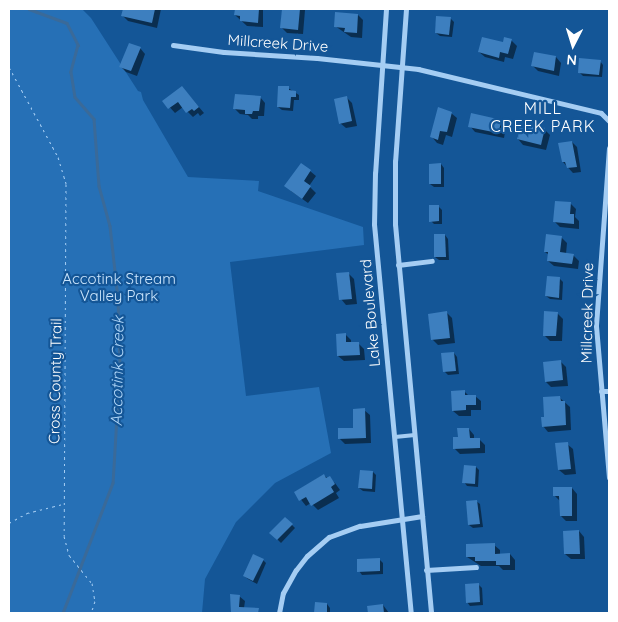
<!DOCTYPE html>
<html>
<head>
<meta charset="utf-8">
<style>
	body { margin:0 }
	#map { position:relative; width:618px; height:622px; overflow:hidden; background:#145697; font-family:Quicksand,sans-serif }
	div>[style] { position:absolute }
	.green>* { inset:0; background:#2670b6 }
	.shadow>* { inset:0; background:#0007 }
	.stream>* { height:2.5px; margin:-1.25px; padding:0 1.25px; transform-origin:1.25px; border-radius:1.25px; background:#3a6a99 }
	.building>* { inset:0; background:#3d7fbf }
	.path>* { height:1px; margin-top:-0.5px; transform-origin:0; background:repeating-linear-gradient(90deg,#a5cdf3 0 2.5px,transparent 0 6.5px) }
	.service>* { height:4px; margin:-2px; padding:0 2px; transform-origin:2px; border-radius:2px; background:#a5cdf3 }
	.minor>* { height:5px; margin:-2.5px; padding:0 2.5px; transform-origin:2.5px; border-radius:2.5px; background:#a5cdf3 }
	span { translate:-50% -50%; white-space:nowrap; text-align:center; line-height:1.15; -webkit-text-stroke:4.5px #145697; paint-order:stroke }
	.street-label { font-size:15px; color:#fff }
	.park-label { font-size:15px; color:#cce6fd }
	.neighbourhood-label { font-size:16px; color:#fff; letter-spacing:1px }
	.water-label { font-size:16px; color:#b1d7f9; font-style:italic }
	.frame { position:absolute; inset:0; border:10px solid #fff; pointer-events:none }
	.north { position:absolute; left:548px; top:20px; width:50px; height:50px; -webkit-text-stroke:4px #145697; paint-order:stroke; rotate:185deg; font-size:14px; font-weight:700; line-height:20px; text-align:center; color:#fff }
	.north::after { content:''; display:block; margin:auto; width:18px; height:22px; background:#fff; clip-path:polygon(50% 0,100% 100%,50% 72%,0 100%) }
</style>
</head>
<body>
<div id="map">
	<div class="green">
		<div style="clip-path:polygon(9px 9px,82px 9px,91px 18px,138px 91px,141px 92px,143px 100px,188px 177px,259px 181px,258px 191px,363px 227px,364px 245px,230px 262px,246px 396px,319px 387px,331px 453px,275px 483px,236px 522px,205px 579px,202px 613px,9px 613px)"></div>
	</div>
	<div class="shadow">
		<div style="clip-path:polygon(124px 9px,161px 9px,157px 28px,128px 21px,123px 16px)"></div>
		<div style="clip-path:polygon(236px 9px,263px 9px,263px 27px,247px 26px,235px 15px)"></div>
		<div style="clip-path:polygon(283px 9px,305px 10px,303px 34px,287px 33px,282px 28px)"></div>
		<div style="clip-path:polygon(358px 15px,363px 20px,362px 38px,351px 37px,335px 26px)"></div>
		<div style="clip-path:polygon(450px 18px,454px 22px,452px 37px,440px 36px,436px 33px)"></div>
		<div style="clip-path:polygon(511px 40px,517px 46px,513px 59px,505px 57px,504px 62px,485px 57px,479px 52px)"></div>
		<div style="clip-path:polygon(140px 48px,145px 54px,137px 76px,126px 72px,120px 66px)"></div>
		<div style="clip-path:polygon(535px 53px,556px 57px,561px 63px,559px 76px,538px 71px,533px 66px)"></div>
		<div style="clip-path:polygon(600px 61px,603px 65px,602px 77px,583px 76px,579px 72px)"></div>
		<div style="clip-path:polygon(288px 88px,299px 95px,299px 100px,294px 100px,293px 111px,282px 110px,278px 107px)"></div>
		<div style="clip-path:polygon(187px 93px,204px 113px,200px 116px,198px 113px,193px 117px,183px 107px,175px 113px,164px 101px)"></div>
		<div style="clip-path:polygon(260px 97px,265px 103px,264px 116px,258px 116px,258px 119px,252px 119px,248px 115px,240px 114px,235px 109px)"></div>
		<div style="clip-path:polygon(346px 97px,352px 103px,357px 126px,346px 128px,340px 123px)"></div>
		<div style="clip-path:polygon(451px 113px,457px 118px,452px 137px,446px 135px,443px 145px,437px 143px,432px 137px)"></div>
		<div style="clip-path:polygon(501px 121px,506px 126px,504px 138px,475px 132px,470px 126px)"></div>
		<div style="clip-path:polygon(544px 129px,550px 135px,546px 150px,523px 145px,518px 139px)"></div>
		<div style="clip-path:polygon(572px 142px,577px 147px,581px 172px,573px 173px,563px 162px)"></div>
		<div style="clip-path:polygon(441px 164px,444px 168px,444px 187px,434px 187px,430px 184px)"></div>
		<div style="clip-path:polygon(310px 171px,316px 176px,309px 186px,316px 193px,308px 203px,291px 191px)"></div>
		<div style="clip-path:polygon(570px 203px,576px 209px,575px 217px,579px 221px,579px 229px,560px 227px,555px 222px)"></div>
		<div style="clip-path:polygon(438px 206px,442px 210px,442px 224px,434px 224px,431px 221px)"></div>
		<div style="clip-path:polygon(445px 235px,448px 239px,449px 260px,439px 260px,435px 257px)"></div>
		<div style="clip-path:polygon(561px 237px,567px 243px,566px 254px,573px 255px,579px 261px,578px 269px,554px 266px,548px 261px,549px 255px,545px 252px)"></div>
		<div style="clip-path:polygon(348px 273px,354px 279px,357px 304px,346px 305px,341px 299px)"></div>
		<div style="clip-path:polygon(560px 279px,563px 282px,562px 300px,550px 299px,546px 296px)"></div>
		<div style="clip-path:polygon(447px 313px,452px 318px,455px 343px,438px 345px,432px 339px)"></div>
		<div style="clip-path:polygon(557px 313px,563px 319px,562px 341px,550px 341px,544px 335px)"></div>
		<div style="clip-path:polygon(345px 334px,351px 340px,351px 343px,358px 343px,364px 349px,365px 360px,344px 361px,338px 356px)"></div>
		<div style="clip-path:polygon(454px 353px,457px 357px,459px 374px,448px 375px,445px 372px)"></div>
		<div style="clip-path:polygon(561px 362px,566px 367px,568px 386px,551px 387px,546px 382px)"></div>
		<div style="clip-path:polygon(464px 391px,469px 396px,475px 396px,481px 401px,481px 410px,471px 410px,471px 416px,459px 416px,453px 411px)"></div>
		<div style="clip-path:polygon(560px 398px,570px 407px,571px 430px,548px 432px,543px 426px,545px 418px)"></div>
		<div style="clip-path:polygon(364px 410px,370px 415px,371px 443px,345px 444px,339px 438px,355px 429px)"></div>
		<div style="clip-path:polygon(469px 429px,474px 435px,474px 439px,479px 439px,485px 445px,485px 453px,460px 454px,454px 448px,459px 439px)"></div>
		<div style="clip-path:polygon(567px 444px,573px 449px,576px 474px,565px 475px,559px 470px)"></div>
		<div style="clip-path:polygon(476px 467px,479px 470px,478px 487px,467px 486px,464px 482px)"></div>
		<div style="clip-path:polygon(373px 472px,376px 475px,375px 492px,363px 491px,359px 488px)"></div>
		<div style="clip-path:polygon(323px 475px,335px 483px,340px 490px,336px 493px,339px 498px,318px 510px,311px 503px,306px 506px,295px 492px)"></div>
		<div style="clip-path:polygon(572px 488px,577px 494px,577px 521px,566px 521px,561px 516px,560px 501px,554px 495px)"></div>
		<div style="clip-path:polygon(476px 501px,480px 504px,483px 527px,473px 528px,469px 525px)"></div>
		<div style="clip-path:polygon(285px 518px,295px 528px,281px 543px,271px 533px)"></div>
		<div style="clip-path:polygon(579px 531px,584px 537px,585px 559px,571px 559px,565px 554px)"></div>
		<div style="clip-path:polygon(494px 545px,500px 550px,500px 555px,510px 554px,515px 560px,515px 570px,503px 570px,499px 566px,481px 566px,467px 557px)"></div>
		<div style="clip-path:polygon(379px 559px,383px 563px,383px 574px,362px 575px,359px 571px)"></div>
		<div style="clip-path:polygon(263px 560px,266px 563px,257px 584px,248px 579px,244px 576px)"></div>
		<div style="clip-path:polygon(479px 585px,482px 588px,483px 605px,470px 606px,467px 602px)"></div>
		<div style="clip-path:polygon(239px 596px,245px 601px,244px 608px,251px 613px,233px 613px)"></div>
		<div style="clip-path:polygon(316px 604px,327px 604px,330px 608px,330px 613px,316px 613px)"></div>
		<div style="clip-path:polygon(383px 605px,389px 613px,369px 613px,369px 607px)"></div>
	</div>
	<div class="stream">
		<div style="left:29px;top:9px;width:40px;rotate:20.2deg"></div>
		<div style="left:67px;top:23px;width:25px;rotate:63deg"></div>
		<div style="left:78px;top:45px;width:28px;rotate:105deg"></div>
		<div style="left:71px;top:72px;width:25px;rotate:81deg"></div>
		<div style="left:75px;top:97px;width:29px;rotate:49deg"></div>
		<div style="left:94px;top:119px;width:67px;rotate:85.7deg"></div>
		<div style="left:99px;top:186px;width:41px;rotate:74.6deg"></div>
		<div style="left:110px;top:226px;width:73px;rotate:83.7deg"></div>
		<div style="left:118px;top:299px;width:67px;rotate:88.3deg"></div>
		<div style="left:120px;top:366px;width:117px;rotate:93.4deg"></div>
		<div style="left:113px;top:483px;width:139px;rotate:111deg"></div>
	</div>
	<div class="building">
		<div style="clip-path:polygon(123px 9px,155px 9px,152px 23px,121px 16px)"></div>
		<div style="clip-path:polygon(235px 9px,259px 9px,258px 23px,240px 21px,240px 16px,234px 15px)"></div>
		<div style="clip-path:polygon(282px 9px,300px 9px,298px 30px,280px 28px)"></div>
		<div style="clip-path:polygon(335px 12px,358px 14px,357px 33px,344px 32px,345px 28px,334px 27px)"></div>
		<div style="clip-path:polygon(436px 16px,451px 17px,449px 35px,435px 33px)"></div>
		<div style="clip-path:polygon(482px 37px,503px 42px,504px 37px,512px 39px,508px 54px,500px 52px,499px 58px,478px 52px)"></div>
		<div style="clip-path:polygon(129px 43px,141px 47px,131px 71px,119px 67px)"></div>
		<div style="clip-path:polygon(534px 52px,556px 56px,554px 71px,531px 66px)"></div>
		<div style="clip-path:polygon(579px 58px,601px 60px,599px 75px,578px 73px)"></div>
		<div style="clip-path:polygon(182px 86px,199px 107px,194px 111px,192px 109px,186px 113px,178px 102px,168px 109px,162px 101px)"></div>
		<div style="clip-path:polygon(278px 86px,289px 86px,289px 90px,296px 91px,296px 97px,291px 97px,290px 108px,277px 107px)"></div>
		<div style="clip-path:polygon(235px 94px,261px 96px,259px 111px,253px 111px,252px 114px,245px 114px,245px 110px,233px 109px)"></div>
		<div style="clip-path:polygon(347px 96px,352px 121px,339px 124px,334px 99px)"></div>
		<div style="clip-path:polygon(438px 107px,452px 112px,447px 132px,440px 131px,438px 140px,430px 137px)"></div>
		<div style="clip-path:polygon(471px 113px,502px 120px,498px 133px,468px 127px)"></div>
		<div style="clip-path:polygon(521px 122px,545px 128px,541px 145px,517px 139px)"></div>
		<div style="clip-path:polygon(572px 141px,577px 167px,567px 168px,565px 162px,562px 162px,558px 143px)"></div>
		<div style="clip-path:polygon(301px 163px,311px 170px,304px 181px,311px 186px,302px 199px,284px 186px)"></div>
		<div style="clip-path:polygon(441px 163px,441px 184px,429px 184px,429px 164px)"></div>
		<div style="clip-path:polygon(555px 201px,571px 202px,570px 214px,574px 214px,574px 224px,553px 222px)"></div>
		<div style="clip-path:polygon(429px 205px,439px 205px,439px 221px,429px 222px)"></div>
		<div style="clip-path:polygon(434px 234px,445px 234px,446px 257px,434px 257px)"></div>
		<div style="clip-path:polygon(546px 234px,562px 236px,560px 252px,574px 254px,572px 264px,547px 261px,548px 252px,544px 252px)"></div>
		<div style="clip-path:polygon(349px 272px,352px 299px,339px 300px,336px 273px)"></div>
		<div style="clip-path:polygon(547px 276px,560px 277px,559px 298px,545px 296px)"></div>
		<div style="clip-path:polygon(447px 311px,450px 338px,431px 340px,428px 314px)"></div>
		<div style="clip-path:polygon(544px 311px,558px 312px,556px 336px,543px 336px)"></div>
		<div style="clip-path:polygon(346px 333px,346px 342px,359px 342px,360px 355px,337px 356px,336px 334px)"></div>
		<div style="clip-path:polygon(454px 352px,456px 371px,443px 372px,441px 353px)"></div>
		<div style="clip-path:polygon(561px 360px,563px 380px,545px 382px,543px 362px)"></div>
		<div style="clip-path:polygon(465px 390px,465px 395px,476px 395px,476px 405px,466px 405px,466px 410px,452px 411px,451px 391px)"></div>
		<div style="clip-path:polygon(560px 396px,561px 401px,565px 401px,566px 425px,542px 427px,541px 417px,544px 417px,543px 397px)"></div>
		<div style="clip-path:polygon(365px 408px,366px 438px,338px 439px,338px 428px,353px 428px,353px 409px)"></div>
		<div style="clip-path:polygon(457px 428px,469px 428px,470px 438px,480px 438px,480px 448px,453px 449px,453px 437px,458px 437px)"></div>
		<div style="clip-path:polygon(568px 442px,571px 469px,558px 470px,555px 443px)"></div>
		<div style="clip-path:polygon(464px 465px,476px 466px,475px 484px,462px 483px)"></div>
		<div style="clip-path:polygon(360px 470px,373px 471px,372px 489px,358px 488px)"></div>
		<div style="clip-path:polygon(324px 474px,326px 478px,330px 476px,335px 484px,331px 487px,334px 492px,311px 506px,306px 497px,299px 501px,294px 492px)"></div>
		<div style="clip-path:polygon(553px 487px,572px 487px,572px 516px,560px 516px,559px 496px,553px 496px)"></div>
		<div style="clip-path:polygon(477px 500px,480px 524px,468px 525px,466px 501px)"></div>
		<div style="clip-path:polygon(285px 517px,293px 524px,277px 540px,269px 533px)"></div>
		<div style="clip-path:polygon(579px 530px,580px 554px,564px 554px,563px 531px)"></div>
		<div style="clip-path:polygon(495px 543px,495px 554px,510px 553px,510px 565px,496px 565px,496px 561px,475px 561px,475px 557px,466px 557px,466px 544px)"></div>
		<div style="clip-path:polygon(253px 554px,264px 559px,253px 581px,243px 576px)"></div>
		<div style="clip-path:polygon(380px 558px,380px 571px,357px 572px,357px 559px)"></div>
		<div style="clip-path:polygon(479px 583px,480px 602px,466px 603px,465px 584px)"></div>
		<div style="clip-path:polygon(230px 594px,240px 595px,239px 607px,259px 608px,258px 613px,231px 613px)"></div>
		<div style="clip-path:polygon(315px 602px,327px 603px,327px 613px,314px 613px)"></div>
		<div style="clip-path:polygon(383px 604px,384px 613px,368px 613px,367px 606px)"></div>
	</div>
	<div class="path">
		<div style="left:9px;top:67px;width:102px;rotate:61.4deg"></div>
		<div style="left:58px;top:157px;width:28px;rotate:73deg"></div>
		<div style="left:66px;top:184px;width:352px;rotate:90.3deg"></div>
		<div style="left:64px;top:536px;width:20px;rotate:75deg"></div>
		<div style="left:69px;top:555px;width:36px;rotate:51deg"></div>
		<div style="left:92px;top:583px;width:18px;rotate:81deg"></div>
		<div style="left:95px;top:601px;width:13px;rotate:108deg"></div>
		<div style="left:9px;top:523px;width:21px;rotate:-29deg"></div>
		<div style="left:27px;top:513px;width:38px;rotate:-14deg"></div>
	</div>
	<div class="service">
		<div style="left:395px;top:437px;width:20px;rotate:-6deg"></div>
	</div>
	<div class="minor">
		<div style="left:386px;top:9px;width:164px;rotate:93.8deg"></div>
		<div style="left:375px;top:173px;width:51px;rotate:91.1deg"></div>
		<div style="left:374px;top:224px;width:391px;rotate:84.6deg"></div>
		<div style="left:406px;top:9px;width:152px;rotate:94.1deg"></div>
		<div style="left:395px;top:161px;width:63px;rotate:90deg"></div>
		<div style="left:395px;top:224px;width:391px;rotate:84.7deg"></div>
		<div style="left:173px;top:45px;width:51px;rotate:7.8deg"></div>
		<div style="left:224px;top:52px;width:93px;rotate:3.7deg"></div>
		<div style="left:317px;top:58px;width:102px;rotate:6.2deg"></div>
		<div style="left:418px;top:69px;width:188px;rotate:13.5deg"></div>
		<div style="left:601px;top:113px;width:11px;rotate:45deg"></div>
		<div style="left:609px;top:148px;width:178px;rotate:94.2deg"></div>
		<div style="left:596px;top:326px;width:152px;rotate:85.1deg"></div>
		<div style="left:398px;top:265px;width:34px;rotate:-7deg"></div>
		<div style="left:601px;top:391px;width:8px"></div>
		<div style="left:426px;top:570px;width:50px;rotate:-3.4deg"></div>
		<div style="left:279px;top:613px;width:20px;rotate:-79deg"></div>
		<div style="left:283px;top:593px;width:26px;rotate:-61deg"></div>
		<div style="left:296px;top:570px;width:18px;rotate:-52deg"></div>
		<div style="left:307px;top:556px;width:29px;rotate:-41deg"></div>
		<div style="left:329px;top:537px;width:33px;rotate:-20deg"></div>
		<div style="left:360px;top:526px;width:63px;rotate:-9.2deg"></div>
	</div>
	<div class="street-label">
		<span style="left:278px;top:43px;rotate:4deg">Millcreek Drive</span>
		<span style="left:370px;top:313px;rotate:-95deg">Lake Boulevard</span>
		<span style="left:587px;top:313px;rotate:-89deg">Millcreek Drive</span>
		<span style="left:55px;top:381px;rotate:-89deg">Cross County Trail</span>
	</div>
	<div class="park-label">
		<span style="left:119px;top:287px">Accotink Stream<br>Valley Park</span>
	</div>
	<div class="neighbourhood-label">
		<span style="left:543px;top:117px">MILL<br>CREEK PARK</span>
	</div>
	<div class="water-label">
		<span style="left:117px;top:371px;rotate:-89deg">Accotink Creek</span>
	</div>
	<div class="frame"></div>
	<div class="north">N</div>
</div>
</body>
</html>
